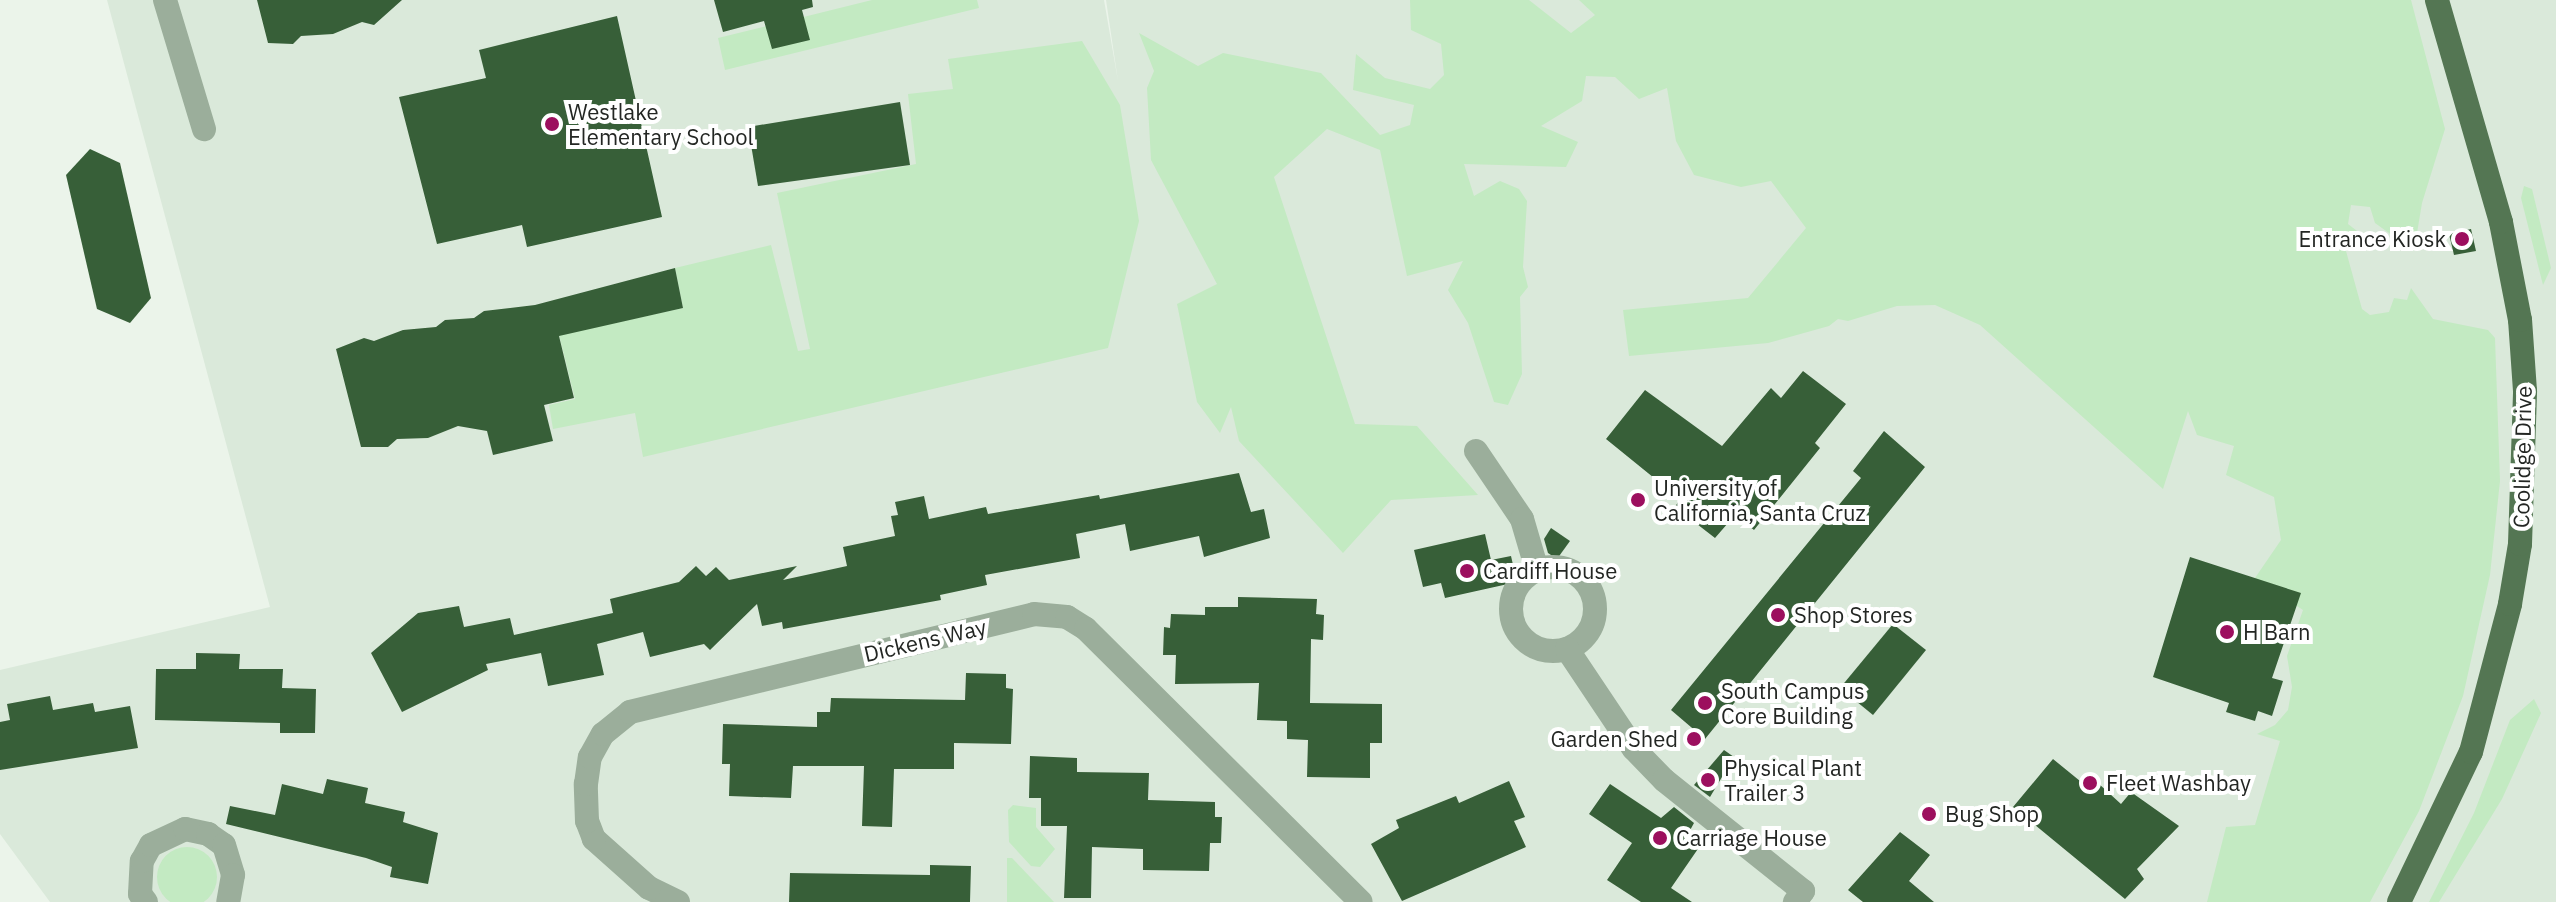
<!DOCTYPE html>
<html>
<head>
<meta charset="utf-8">
<style>
	body { margin:0 }
	#map { position:relative; width:2556px; height:902px; overflow:hidden; background:#ebf4ea; font-family:"IBM Plex Sans",sans-serif }
	div>[style] { position:absolute }
	.built>* { inset:0; background:#dae9da }
	.green>* { inset:0; background:#c3eac2 }
	.round { border-radius:50% }
	.building>* { inset:0; background:#375f38 }
	.minor>* { height:24px; margin:-12px; padding:0 12px; transform-origin:12px; border-radius:12px; background:#9bae9b }
	.minor>.ring { margin:-12px; padding:0; box-sizing:content-box; background:none; border:24px solid #9bae9b; border-radius:50% }
	.major>* { height:24px; margin:-12px; padding:0 12px; transform-origin:12px; border-radius:12px; background:#547653 }
	.dots>* { width:22px; height:22px; translate:-50% -50%; box-sizing:border-box; border:4px solid #fff; border-radius:50% }
	span { translate:-50% -50%; white-space:nowrap; text-align:center; line-height:1.15; -webkit-text-stroke:8px #fff; paint-order:stroke }
	.poi-label { font-size:22px; color:#232623 }
	.left { translate:0 -50%; text-align:left }
	.right { translate:-100% -50%; text-align:right }
	.street-label { font-size:22px; color:#232623 }
</style>
</head>
<body>
<div id="map">
	<div class="built">
		<div style="clip-path:polygon(107px 0,1104px 0,1118px 81px,1106px 0,2556px 0,2556px 902px,50px 902px,0 834px,0 670px,270px 607px)"></div>
	</div>
	<div class="green">
		<div style="clip-path:polygon(872px 0,977px 0,979px 8px,725px 70px,718px 38px)"></div>
		<div style="clip-path:polygon(1410px 0,1529px 0,1571px 33px,1595px 15px,1579px 0,2411px 0,2445px 129px,2422px 203px,2414px 251px,2375px 223px,2370px 207px,2351px 205px,2348px 224px,2361px 234px,2346px 251px,2362px 309px,2370px 315px,2389px 312px,2394px 298px,2407px 300px,2411px 288px,2433px 319px,2488px 330px,2495px 338px,2500px 481px,2490px 575px,2463px 696px,2419px 811px,2370px 902px,2207px 902px,2226px 827px,2255px 825px,2280px 741px,2257px 734px,2275px 725px,2288px 710px,2292px 687px,2287px 656px,2303px 610px,2255px 578px,2281px 540px,2274px 497px,2226px 475px,2234px 446px,2197px 435px,2188px 411px,2163px 489px,1980px 325px,1935px 305px,1897px 306px,1848px 321px,1838px 319px,1829px 326px,1768px 343px,1629px 356px,1623px 310px,1748px 298px,1806px 228px,1771px 181px,1741px 187px,1694px 175px,1676px 141px,1667px 88px,1639px 99px,1615px 77px,1586px 76px,1582px 101px,1541px 126px,1578px 142px,1566px 167px,1464px 164px,1474px 196px,1500px 181px,1519px 189px,1527px 201px,1523px 267px,1528px 287px,1520px 297px,1522px 374px,1508px 405px,1494px 402px,1468px 323px,1448px 290px,1463px 261px,1407px 276px,1380px 150px,1327px 129px,1274px 177px,1355px 424px,1417px 426px,1478px 495px,1391px 500px,1343px 553px,1239px 441px,1231px 407px,1220px 433px,1197px 402px,1177px 304px,1217px 284px,1151px 160px,1147px 88px,1154px 71px,1139px 33px,1198px 66px,1223px 53px,1321px 73px,1380px 135px,1410px 125px,1414px 105px,1353px 90px,1356px 54px,1385px 78px,1430px 89px,1444px 75px,1441px 44px,1411px 30px)"></div>
		<div style="clip-path:polygon(1082px 41px,1120px 105px,1139px 221px,1108px 348px,643px 457px,635px 413px,553px 429px,549px 405px,575px 399px,559px 335px,683px 308px,675px 268px,771px 245px,798px 351px,810px 349px,777px 193px,916px 164px,908px 94px,953px 89px,948px 59px)"></div>
		<div style="clip-path:polygon(2524px 186px,2532px 189px,2551px 268px,2543px 285px,2521px 198px)"></div>
		<div style="clip-path:polygon(2534px 699px,2541px 713px,2502px 799px,2439px 902px,2429px 902px,2474px 813px,2510px 720px)"></div>
		<div style="clip-path:polygon(1013px 805px,1036px 808px,1036px 827px,1055px 849px,1040px 867px,1031px 866px,1009px 842px,1008px 810px)"></div>
		<div class="round" style="left:157px;top:847px;width:60px;height:60px"></div>
		<div style="clip-path:polygon(1007px 858px,1012px 858px,1054px 902px,1007px 902px)"></div>
	</div>
	<div class="building">
		<div style="clip-path:polygon(257px 0,402px 0,374px 25px,362px 22px,333px 34px,301px 36px,293px 44px,268px 43px)"></div>
		<div style="clip-path:polygon(714px 0,812px 0,813px 7px,802px 10px,810px 40px,772px 49px,764px 21px,723px 32px)"></div>
		<div style="clip-path:polygon(617px 16px,662px 217px,527px 247px,522px 225px,437px 244px,399px 97px,486px 78px,479px 50px)"></div>
		<div style="clip-path:polygon(900px 102px,910px 165px,758px 186px,748px 127px)"></div>
		<div style="clip-path:polygon(90px 149px,120px 163px,151px 298px,130px 323px,97px 309px,66px 175px)"></div>
		<div style="clip-path:polygon(2471px 229px,2476px 251px,2454px 255px,2449px 234px)"></div>
		<div style="clip-path:polygon(675px 268px,683px 308px,559px 336px,574px 398px,544px 405px,553px 441px,493px 455px,487px 431px,458px 426px,428px 438px,397px 439px,388px 447px,361px 447px,336px 349px,364px 338px,374px 341px,403px 330px,436px 327px,445px 320px,474px 318px,484px 311px,535px 305px)"></div>
		<div style="clip-path:polygon(1803px 371px,1846px 404px,1815px 443px,1820px 448px,1754px 530px,1735px 515px,1715px 538px,1675px 507px,1680px 499px,1606px 439px,1645px 390px,1722px 446px,1771px 388px,1781px 398px)"></div>
		<div style="clip-path:polygon(1884px 431px,1925px 467px,1705px 739px,1671px 710px,1861px 478px,1853px 471px)"></div>
		<div style="clip-path:polygon(1239px 473px,1251px 512px,1264px 509px,1270px 538px,1204px 557px,1199px 536px,1130px 551px,1125px 524px,1076px 534px,1080px 558px,985px 575px,987px 585px,940px 595px,941px 600px,783px 629px,782px 622px,762px 626px,757px 604px,710px 650px,704px 644px,650px 657px,643px 632px,597px 644px,604px 675px,548px 686px,541px 653px,486px 664px,488px 670px,402px 712px,371px 653px,418px 613px,459px 606px,464px 627px,510px 618px,514px 635px,613px 613px,610px 599px,679px 582px,696px 566px,706px 576px,716px 567px,729px 580px,797px 566px,783px 580px,847px 566px,843px 547px,895px 536px,891px 516px,898px 515px,895px 502px,924px 496px,929px 519px,986px 507px,988px 514px,1099px 495px,1100px 499px)"></div>
		<div style="clip-path:polygon(1551px 528px,1570px 541px,1557px 559px,1548px 553px,1544px 539px)"></div>
		<div style="clip-path:polygon(1485px 534px,1491px 560px,1511px 556px,1517px 582px,1445px 598px,1441px 583px,1423px 587px,1414px 550px)"></div>
		<div style="clip-path:polygon(2190px 557px,2301px 593px,2272px 678px,2283px 681px,2272px 716px,2258px 711px,2255px 721px,2226px 712px,2229px 703px,2153px 677px)"></div>
		<div style="clip-path:polygon(1238px 597px,1317px 599px,1316px 614px,1324px 615px,1323px 640px,1311px 639px,1310px 703px,1382px 704px,1382px 743px,1370px 743px,1370px 778px,1307px 777px,1308px 740px,1287px 739px,1287px 721px,1257px 720px,1259px 683px,1175px 684px,1176px 655px,1163px 655px,1164px 627px,1170px 628px,1171px 614px,1205px 615px,1205px 607px,1238px 607px)"></div>
		<div style="clip-path:polygon(1893px 624px,1926px 650px,1873px 715px,1840px 688px)"></div>
		<div style="clip-path:polygon(196px 653px,240px 654px,239px 669px,283px 669px,282px 688px,316px 689px,315px 733px,280px 733px,280px 723px,155px 720px,156px 669px,196px 669px)"></div>
		<div style="clip-path:polygon(966px 673px,1006px 674px,1006px 688px,1013px 689px,1011px 744px,954px 743px,954px 769px,894px 769px,892px 827px,862px 826px,864px 766px,793px 766px,791px 798px,729px 796px,730px 764px,722px 764px,723px 724px,817px 727px,817px 712px,830px 712px,831px 698px,965px 700px)"></div>
		<div style="clip-path:polygon(50px 696px,53px 710px,93px 703px,95px 712px,130px 706px,138px 748px,0 770px,0 722px,10px 720px,7px 704px)"></div>
		<div style="clip-path:polygon(1724px 750px,1734px 757px,1710px 797px,1694px 785px)"></div>
		<div style="clip-path:polygon(1030px 756px,1077px 758px,1077px 772px,1149px 773px,1148px 800px,1215px 802px,1215px 817px,1222px 817px,1221px 843px,1210px 843px,1209px 871px,1143px 870px,1143px 849px,1092px 847px,1091px 898px,1064px 898px,1067px 826px,1041px 826px,1041px 798px,1029px 798px)"></div>
		<div style="clip-path:polygon(2053px 759px,2080px 781px,2087px 773px,2121px 804px,2131px 792px,2179px 826px,2137px 869px,2144px 879px,2125px 899px,2013px 807px)"></div>
		<div style="clip-path:polygon(327px 779px,368px 788px,365px 803px,405px 812px,403px 822px,438px 833px,428px 884px,390px 877px,392px 867px,366px 858px,226px 824px,230px 806px,275px 815px,282px 784px,323px 794px)"></div>
		<div style="clip-path:polygon(1509px 781px,1525px 817px,1514px 821px,1526px 847px,1402px 901px,1371px 844px,1399px 828px,1396px 820px,1456px 796px,1459px 803px)"></div>
		<div style="clip-path:polygon(1610px 784px,1661px 818px,1674px 807px,1694px 823px,1688px 834px,1702px 843px,1671px 888px,1692px 902px,1641px 902px,1607px 880px,1632px 843px,1589px 814px)"></div>
		<div style="clip-path:polygon(1900px 832px,1930px 855px,1909px 881px,1934px 902px,1863px 902px,1848px 890px)"></div>
		<div style="clip-path:polygon(930px 865px,971px 866px,970px 902px,789px 902px,790px 873px,930px 875px)"></div>
	</div>
	<div class="minor">
		<div style="left:165px;top:0;width:135px;rotate:73.2deg"></div>
		<div style="left:1476px;top:451px;width:82px;rotate:55.9deg"></div>
		<div style="left:1522px;top:519px;width:53px;rotate:73.6deg"></div>
		<div class="ring" style="left:1511px;top:567px;width:60px;height:60px"></div>
		<div style="left:1567px;top:649px;width:120px;rotate:56.2deg"></div>
		<div style="left:1634px;top:749px;width:43px;rotate:45.9deg"></div>
		<div style="left:1664px;top:780px;width:178px;rotate:38.6deg"></div>
		<div style="left:1803px;top:891px;width:14px;rotate:126deg"></div>
		<div style="left:146px;top:902px;width:10px;rotate:-127deg"></div>
		<div style="left:140px;top:894px;width:33px;rotate:-87deg"></div>
		<div style="left:142px;top:861px;width:18px;rotate:-61deg"></div>
		<div style="left:151px;top:845px;width:38px;rotate:-25deg"></div>
		<div style="left:185px;top:829px;width:24px;rotate:12deg"></div>
		<div style="left:208px;top:834px;width:19px;rotate:35deg"></div>
		<div style="left:224px;top:845px;width:31px;rotate:73deg"></div>
		<div style="left:233px;top:875px;width:27px;rotate:100deg"></div>
		<div style="left:678px;top:902px;width:32px;rotate:-154deg"></div>
		<div style="left:649px;top:888px;width:74px;rotate:-138.3deg"></div>
		<div style="left:594px;top:839px;width:19px;rotate:-111deg"></div>
		<div style="left:587px;top:821px;width:37px;rotate:-92deg"></div>
		<div style="left:586px;top:784px;width:27px;rotate:-82deg"></div>
		<div style="left:590px;top:757px;width:26px;rotate:-61deg"></div>
		<div style="left:603px;top:734px;width:35px;rotate:-39deg"></div>
		<div style="left:630px;top:712px;width:416px;rotate:-13.6deg"></div>
		<div style="left:1034px;top:614px;width:33px;rotate:5deg"></div>
		<div style="left:1067px;top:617px;width:22px;rotate:32deg"></div>
		<div style="left:1086px;top:629px;width:387px;rotate:44.8deg"></div>
	</div>
	<div class="major">
		<div style="left:2399px;top:902px;width:166px;rotate:-64.4deg"></div>
		<div style="left:2471px;top:752px;width:153px;rotate:-75.2deg"></div>
		<div style="left:2510px;top:604px;width:61px;rotate:-80.5deg"></div>
		<div style="left:2520px;top:544px;width:153px;rotate:-88.1deg"></div>
		<div style="left:2525px;top:391px;width:71px;rotate:-94deg"></div>
		<div style="left:2520px;top:320px;width:100px;rotate:-101deg"></div>
		<div style="left:2501px;top:222px;width:231px;rotate:-106.1deg"></div>
	</div>
	<div class="dots">
		<div style="left:552px;top:124px;background:#9c0f5e"></div>
		<div style="left:2462px;top:239px;background:#9c0f5e"></div>
		<div style="left:1638px;top:500px;background:#9c0f5e"></div>
		<div style="left:1467px;top:571px;background:#9c0f5e"></div>
		<div style="left:1778px;top:615px;background:#9c0f5e"></div>
		<div style="left:2227px;top:632px;background:#9c0f5e"></div>
		<div style="left:1705px;top:703px;background:#9c0f5e"></div>
		<div style="left:1694px;top:739px;background:#9c0f5e"></div>
		<div style="left:1708px;top:780px;background:#9c0f5e"></div>
		<div style="left:2090px;top:783px;background:#9c0f5e"></div>
		<div style="left:1929px;top:814px;background:#9c0f5e"></div>
		<div style="left:1660px;top:838px;background:#9c0f5e"></div>
	</div>
	<div class="poi-label">
		<span class="left" style="left:568px;top:124px">Westlake<br>Elementary School</span>
		<span class="right" style="left:2446px;top:239px">Entrance Kiosk</span>
		<span class="left" style="left:1654px;top:500px">University of<br>California, Santa Cruz</span>
		<span class="left" style="left:1483px;top:571px">Cardiff House</span>
		<span class="left" style="left:1794px;top:615px">Shop Stores</span>
		<span class="left" style="left:2243px;top:632px">H Barn</span>
		<span class="left" style="left:1721px;top:703px">South Campus<br>Core Building</span>
		<span class="right" style="left:1678px;top:739px">Garden Shed</span>
		<span class="left" style="left:1724px;top:780px">Physical Plant<br>Trailer 3</span>
		<span class="left" style="left:2106px;top:783px">Fleet Washbay</span>
		<span class="left" style="left:1945px;top:814px">Bug Shop</span>
		<span class="left" style="left:1676px;top:838px">Carriage House</span>
	</div>
	<div class="street-label">
		<span style="left:2522px;top:457px;rotate:-89deg">Coolidge Drive</span>
		<span style="left:925px;top:640px;rotate:-13deg">Dickens Way</span>
	</div>
</div>
</body>
</html>
